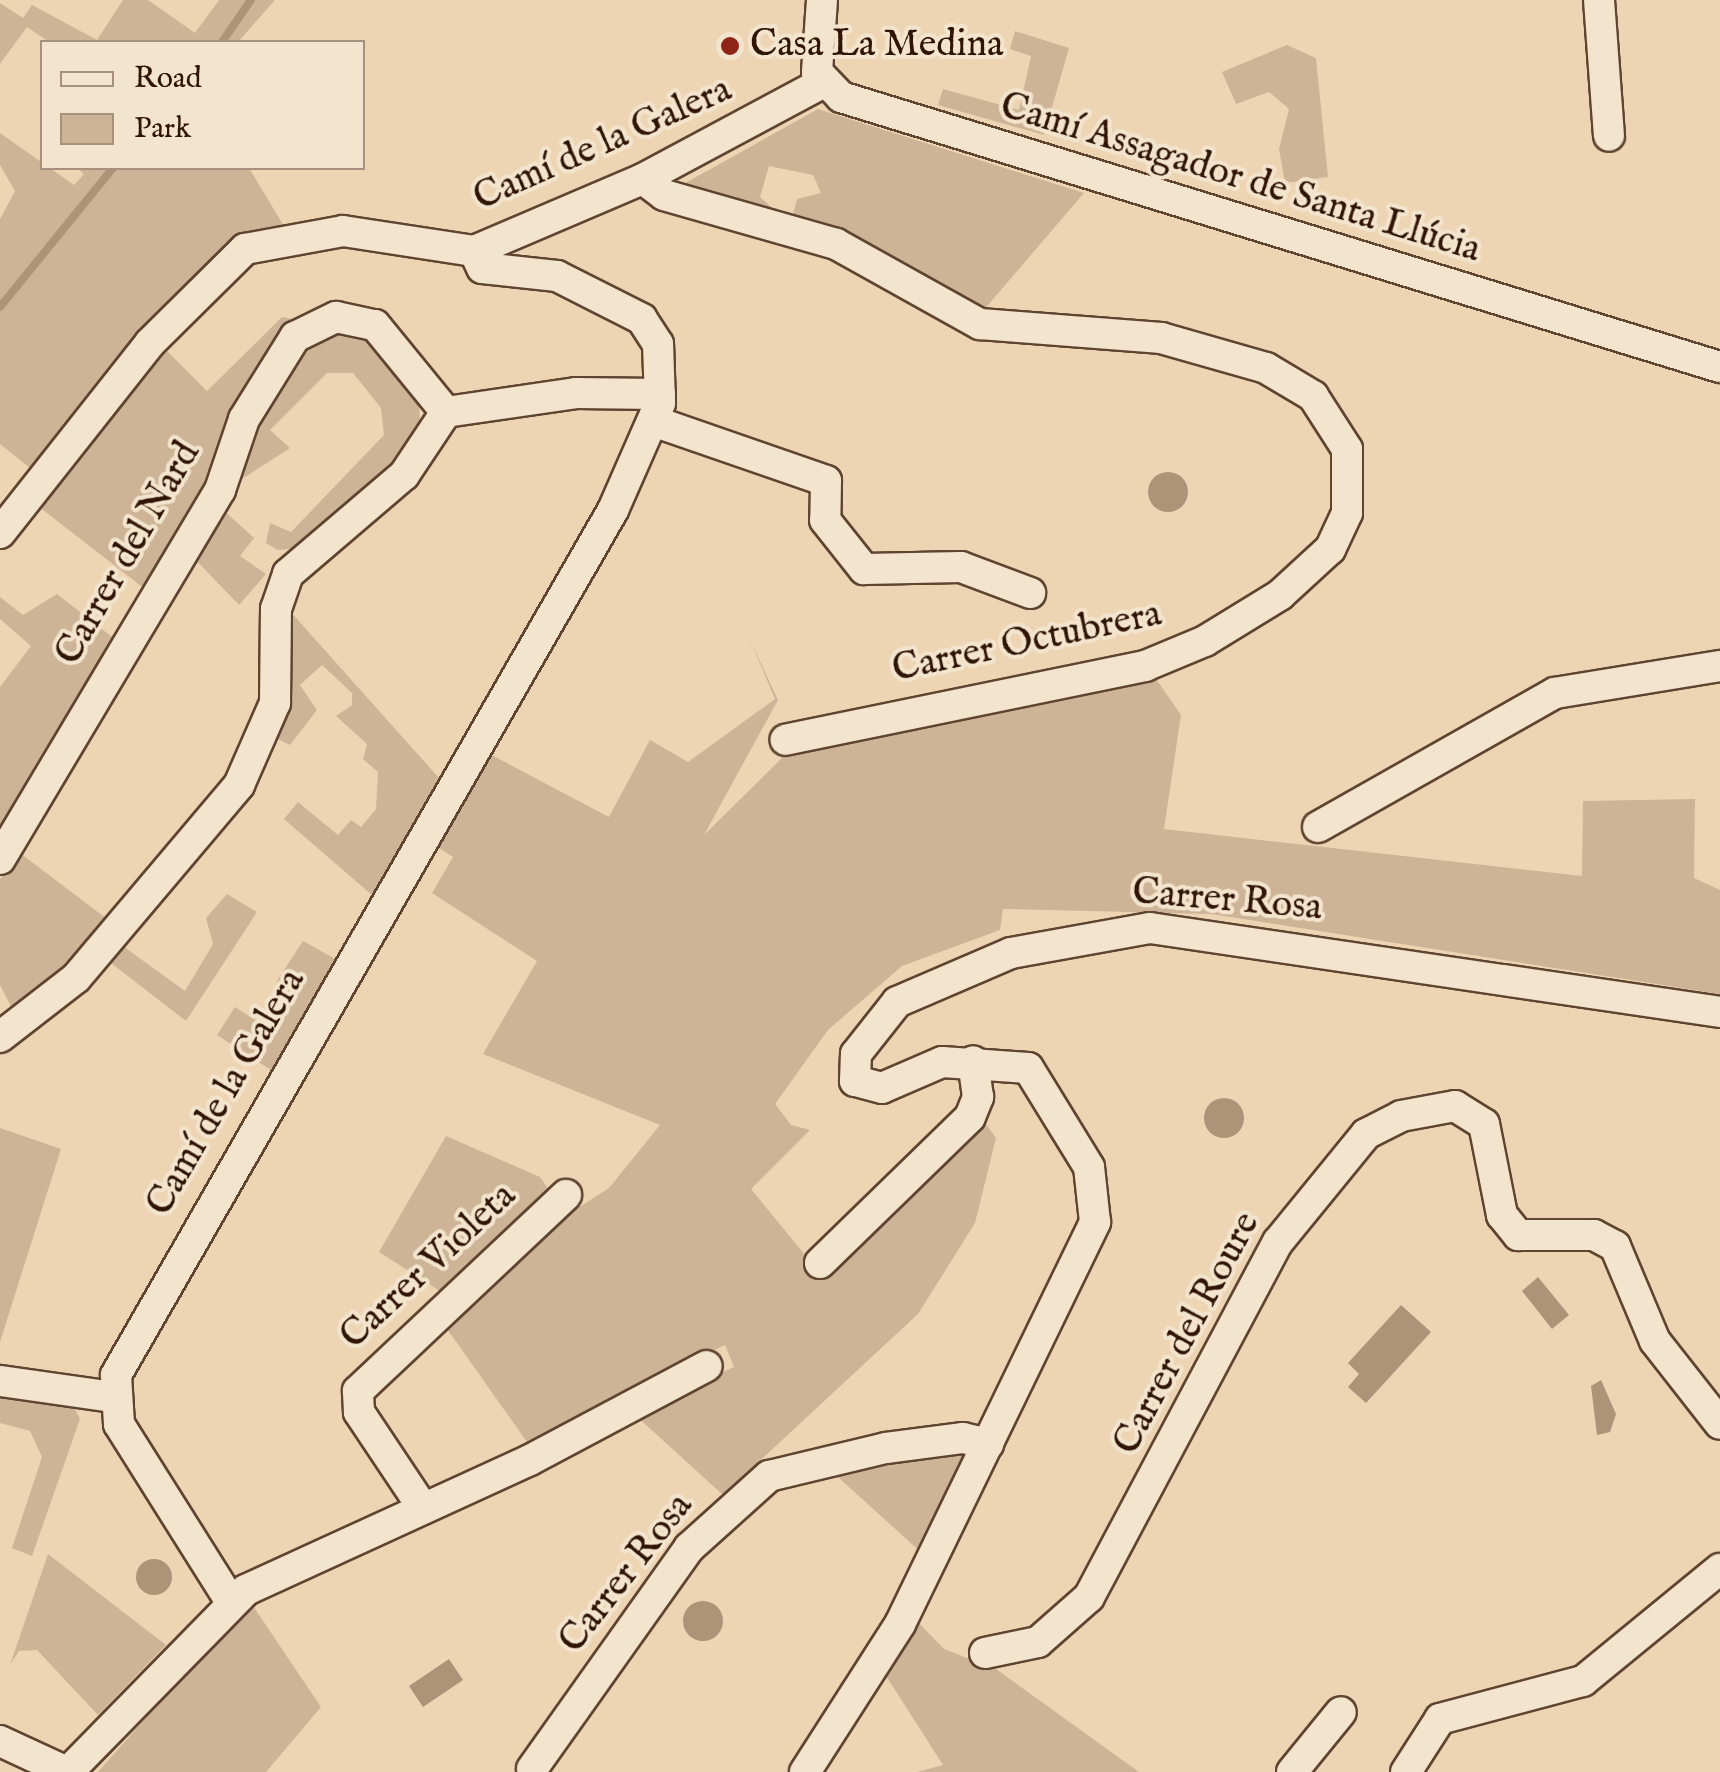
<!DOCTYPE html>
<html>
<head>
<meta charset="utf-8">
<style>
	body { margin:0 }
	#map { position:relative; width:1720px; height:1772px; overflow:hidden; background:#edd5b4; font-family:"IM FELL English",serif }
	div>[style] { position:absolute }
	.green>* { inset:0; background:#cdb496 }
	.water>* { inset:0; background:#ad9378 }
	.round { border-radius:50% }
	.stream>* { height:8px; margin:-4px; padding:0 4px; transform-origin:4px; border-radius:4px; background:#ad9378 }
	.roads { filter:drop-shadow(2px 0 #5f4430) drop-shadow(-2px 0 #5f4430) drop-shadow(0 2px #5f4430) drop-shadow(0 -2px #5f4430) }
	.minor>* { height:30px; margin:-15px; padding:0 15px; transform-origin:15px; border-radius:15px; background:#f3e4ce }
	.dots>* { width:28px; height:28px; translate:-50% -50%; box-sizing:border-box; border:5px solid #f3e4ce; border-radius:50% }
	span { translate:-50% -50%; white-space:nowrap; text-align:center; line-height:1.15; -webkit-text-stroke:8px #f3e4ce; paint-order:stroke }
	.poi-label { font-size:38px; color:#301404 }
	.left { translate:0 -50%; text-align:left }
	.street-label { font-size:38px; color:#301404 }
	.legend { position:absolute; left:40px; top:40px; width:325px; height:130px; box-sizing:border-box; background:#f3e4ce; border:2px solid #a5917d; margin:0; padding:12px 18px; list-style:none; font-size:30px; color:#301404 }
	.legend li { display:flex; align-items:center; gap:20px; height:50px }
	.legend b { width:50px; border:2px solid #a5917d }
</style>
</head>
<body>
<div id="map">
	<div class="green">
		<div style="clip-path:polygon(123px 0,148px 0,195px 33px,219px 0,275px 0,238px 42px,49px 42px,27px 27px,0 64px,0 3px,23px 18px,32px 5px,97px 40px)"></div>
		<div style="clip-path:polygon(1015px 31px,1069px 48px,1044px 135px,938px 105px,943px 89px,1019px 110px,1031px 56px,1010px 49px)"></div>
		<div style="clip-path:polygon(1287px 45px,1316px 58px,1328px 177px,1285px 183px,1279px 149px,1289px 109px,1269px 92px,1236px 104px,1222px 72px)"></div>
		<div style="clip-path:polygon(818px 109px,1084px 193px,983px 311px,793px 214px,797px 199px,821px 193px,813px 175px,769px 166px,760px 197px,772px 208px,680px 186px)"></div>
		<div style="clip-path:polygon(0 133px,74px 185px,84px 174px,77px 168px,249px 168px,285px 228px,35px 472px,0 444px,0 219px,15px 191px,0 165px)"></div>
		<div style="clip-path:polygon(282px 317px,302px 321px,145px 589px,34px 503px,161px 345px,207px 391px)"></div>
		<div style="clip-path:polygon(360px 328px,419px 395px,420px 429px,398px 465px,300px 548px,278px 550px,266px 543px,270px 523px,291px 532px,384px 435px,381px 408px,353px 373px,327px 373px,270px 430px,290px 448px,236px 483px,252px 428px,311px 336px)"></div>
		<div style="clip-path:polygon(220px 507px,254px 538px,240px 556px,266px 574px,239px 605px,189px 553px)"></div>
		<div style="clip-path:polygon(57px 594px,116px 640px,0 840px,0 687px,31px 646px,0 619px,0 597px,23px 615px)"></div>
		<div style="clip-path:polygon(289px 610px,439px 778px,373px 896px,284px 819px,298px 802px,338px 835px,351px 820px,361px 827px,376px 809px,378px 772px,363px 759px,367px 744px,336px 716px,352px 705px,352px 693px,322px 665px,300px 685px,317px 710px,290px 745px,276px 738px,292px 681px)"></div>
		<div style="clip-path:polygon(750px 640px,778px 700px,704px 835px,786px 754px,1156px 679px,1181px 715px,1164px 829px,1582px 876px,1583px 801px,1695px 799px,1694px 878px,1720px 890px,1720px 994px,1211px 914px,1003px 909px,1000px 930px,902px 966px,828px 1030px,775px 1104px,791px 1125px,810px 1130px,751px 1189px,824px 1278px,985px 1123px,996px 1138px,975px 1223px,918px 1314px,723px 1495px,634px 1414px,734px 1367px,725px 1345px,527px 1442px,445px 1326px,443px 1293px,379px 1252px,446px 1136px,540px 1177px,567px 1215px,609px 1188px,660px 1125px,483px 1054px,537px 961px,432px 893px,453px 857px,433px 844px,486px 752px,609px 817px,650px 740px,688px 762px,775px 699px)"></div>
		<div style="clip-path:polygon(20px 853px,111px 922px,16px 1016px,0 985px,0 879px)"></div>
		<div style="clip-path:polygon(227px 894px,257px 912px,186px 1021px,107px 960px,120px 944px,185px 991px,213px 944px,206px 918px)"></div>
		<div style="clip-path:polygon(303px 941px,337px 960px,271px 1070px,217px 1035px,235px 1007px,268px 1028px,281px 1000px,273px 994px,278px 979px)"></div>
		<div style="clip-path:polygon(0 1128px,61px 1149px,0 1342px)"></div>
		<div style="clip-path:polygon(0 1394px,75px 1409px,80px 1419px,32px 1556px,12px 1548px,42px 1457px,30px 1431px,0 1423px)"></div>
		<div style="clip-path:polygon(961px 1449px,966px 1458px,924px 1555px,829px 1469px)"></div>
		<div style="clip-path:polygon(48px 1554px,166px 1645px,98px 1715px,37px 1650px,19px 1651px,10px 1665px)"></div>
		<div style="clip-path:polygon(249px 1600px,321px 1707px,266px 1772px,98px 1772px)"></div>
		<div style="clip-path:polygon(916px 1620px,944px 1649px,996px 1669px,1139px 1772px,917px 1772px,943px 1765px,881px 1668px)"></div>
	</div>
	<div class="water">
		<div class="round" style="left:1148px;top:472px;width:40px;height:40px"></div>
		<div class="round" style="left:1204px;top:1098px;width:40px;height:40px"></div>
		<div style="clip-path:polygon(1538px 1277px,1569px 1315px,1552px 1329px,1522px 1291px)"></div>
		<div style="clip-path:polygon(1401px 1305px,1431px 1332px,1366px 1403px,1348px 1387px,1359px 1374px,1348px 1363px)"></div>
		<div style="clip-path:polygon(1601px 1380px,1616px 1414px,1610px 1432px,1597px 1435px,1591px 1386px)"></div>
		<div class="round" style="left:136px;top:1559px;width:36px;height:36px"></div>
		<div class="round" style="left:683px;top:1601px;width:40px;height:40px"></div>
		<div style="clip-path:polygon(449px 1659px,463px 1680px,423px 1707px,409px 1686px)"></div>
	</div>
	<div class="stream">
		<div style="left:222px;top:42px;width:51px;rotate:-55.4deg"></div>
		<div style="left:0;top:307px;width:179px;rotate:-50.9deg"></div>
	</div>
	<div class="roads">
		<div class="minor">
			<div style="left:822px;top:0;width:72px;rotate:94deg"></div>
			<div style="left:817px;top:72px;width:35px;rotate:46deg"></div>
			<div style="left:841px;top:97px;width:920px;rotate:17.08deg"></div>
			<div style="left:1599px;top:0;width:136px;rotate:85.8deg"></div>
			<div style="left:643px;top:179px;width:26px;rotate:37deg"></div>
			<div style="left:664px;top:195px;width:179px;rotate:15.9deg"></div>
			<div style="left:836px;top:244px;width:165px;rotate:29.1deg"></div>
			<div style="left:980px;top:324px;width:182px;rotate:4.4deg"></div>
			<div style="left:1161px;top:338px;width:109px;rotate:15.9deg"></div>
			<div style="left:1266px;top:368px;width:55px;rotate:30.8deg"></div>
			<div style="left:1313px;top:396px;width:63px;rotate:57.3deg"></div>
			<div style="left:1347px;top:449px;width:64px;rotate:90deg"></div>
			<div style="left:1347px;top:513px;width:40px;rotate:115deg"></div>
			<div style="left:1330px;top:549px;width:68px;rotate:137.4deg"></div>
			<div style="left:1280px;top:595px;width:88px;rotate:148.5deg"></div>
			<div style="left:1205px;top:641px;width:65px;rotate:157.4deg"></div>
			<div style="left:1145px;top:666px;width:367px;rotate:168.4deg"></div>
			<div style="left:446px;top:412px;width:131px;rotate:-8.3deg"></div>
			<div style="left:576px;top:393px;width:84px;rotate:0.7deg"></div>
			<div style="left:656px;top:422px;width:180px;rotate:19.1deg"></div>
			<div style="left:826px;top:481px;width:39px;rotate:91deg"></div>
			<div style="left:825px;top:520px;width:63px;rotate:51.5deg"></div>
			<div style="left:864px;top:569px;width:97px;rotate:-1.2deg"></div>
			<div style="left:961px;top:567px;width:74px;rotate:20.6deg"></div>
			<div style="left:0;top:533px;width:242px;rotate:-51.7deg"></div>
			<div style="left:150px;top:343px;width:134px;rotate:-44.7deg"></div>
			<div style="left:245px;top:249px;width:100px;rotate:-10.4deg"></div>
			<div style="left:343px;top:231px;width:133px;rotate:8.7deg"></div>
			<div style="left:1318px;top:827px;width:272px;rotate:-29.5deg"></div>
			<div style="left:1555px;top:693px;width:167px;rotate:-9.3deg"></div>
			<div style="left:0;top:859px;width:430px;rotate:-59.2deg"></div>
			<div style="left:220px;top:490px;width:75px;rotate:-71.3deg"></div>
			<div style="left:244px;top:419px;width:97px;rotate:-58.1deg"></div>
			<div style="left:295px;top:337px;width:46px;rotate:-26deg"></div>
			<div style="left:336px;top:317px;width:40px;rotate:12deg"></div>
			<div style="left:375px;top:325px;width:112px;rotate:50.8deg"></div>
			<div style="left:0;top:1037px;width:96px;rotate:-37.8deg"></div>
			<div style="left:76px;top:978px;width:253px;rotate:-49.8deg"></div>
			<div style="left:239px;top:785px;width:90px;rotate:-66.3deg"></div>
			<div style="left:275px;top:703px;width:94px;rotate:-89.4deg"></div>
			<div style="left:276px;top:609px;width:37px;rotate:-71deg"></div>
			<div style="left:288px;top:574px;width:153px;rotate:-40.5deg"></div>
			<div style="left:404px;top:475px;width:76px;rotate:-56.3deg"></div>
			<div style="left:820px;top:1263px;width:209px;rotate:-44.2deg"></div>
			<div style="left:970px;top:1117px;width:22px;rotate:-68deg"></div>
			<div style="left:978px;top:1097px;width:36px;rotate:-98deg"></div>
			<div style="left:0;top:1381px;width:114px;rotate:8.1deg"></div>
			<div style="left:421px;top:1505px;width:112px;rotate:-123.7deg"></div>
			<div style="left:359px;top:1412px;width:21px;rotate:-93deg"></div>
			<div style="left:358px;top:1391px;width:286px;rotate:-43.3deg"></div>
			<div style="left:231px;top:1602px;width:210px;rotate:-122.2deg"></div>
			<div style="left:119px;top:1424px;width:49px;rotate:-93.5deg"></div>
			<div style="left:116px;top:1375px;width:998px;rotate:-60.12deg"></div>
			<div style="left:613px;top:510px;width:117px;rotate:-66.3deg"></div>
			<div style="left:660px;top:403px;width:59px;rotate:-91.9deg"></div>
			<div style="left:658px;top:344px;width:30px;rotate:-123deg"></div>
			<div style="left:642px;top:319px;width:95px;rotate:-153.2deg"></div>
			<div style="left:557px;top:276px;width:75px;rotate:-173.9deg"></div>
			<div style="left:482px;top:268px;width:19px;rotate:-115deg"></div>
			<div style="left:474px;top:251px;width:184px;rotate:-23.1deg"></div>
			<div style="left:643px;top:179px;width:203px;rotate:-28.2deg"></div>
			<div style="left:985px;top:1653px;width:54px;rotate:-11.7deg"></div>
			<div style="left:1038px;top:1642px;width:68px;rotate:-41.4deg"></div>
			<div style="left:1089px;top:1597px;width:402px;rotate:-62deg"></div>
			<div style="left:1278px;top:1242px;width:139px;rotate:-50.8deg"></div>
			<div style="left:1366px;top:1134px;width:39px;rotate:-27deg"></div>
			<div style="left:1401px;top:1116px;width:55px;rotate:-10.5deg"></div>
			<div style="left:1455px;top:1106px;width:34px;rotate:32deg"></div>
			<div style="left:1484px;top:1124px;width:93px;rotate:78.8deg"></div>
			<div style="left:1502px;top:1215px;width:26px;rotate:51deg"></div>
			<div style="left:1518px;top:1235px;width:76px"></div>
			<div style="left:1594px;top:1235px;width:24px;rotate:28deg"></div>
			<div style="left:1615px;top:1246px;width:103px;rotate:67.2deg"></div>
			<div style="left:1655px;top:1341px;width:105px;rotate:51.9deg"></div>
			<div style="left:0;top:1741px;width:74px;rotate:24.8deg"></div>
			<div style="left:532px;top:1769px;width:271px;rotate:-54.6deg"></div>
			<div style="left:689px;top:1548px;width:108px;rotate:-42deg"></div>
			<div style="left:769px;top:1476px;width:120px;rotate:-13.5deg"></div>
			<div style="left:886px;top:1448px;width:78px;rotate:-7.4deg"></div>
			<div style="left:963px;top:1438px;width:26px;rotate:13deg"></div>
			<div style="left:68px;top:1772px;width:255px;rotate:-45.6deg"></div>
			<div style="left:246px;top:1590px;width:312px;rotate:-24.6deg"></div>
			<div style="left:530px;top:1460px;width:200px;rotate:-28deg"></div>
			<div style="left:805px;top:1772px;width:176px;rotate:-57.3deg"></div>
			<div style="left:900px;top:1624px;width:447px;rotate:-64.1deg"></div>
			<div style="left:1095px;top:1222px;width:55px;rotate:-96.2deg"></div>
			<div style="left:1089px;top:1167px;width:116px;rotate:-121.6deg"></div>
			<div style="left:1028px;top:1068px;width:86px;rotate:-176deg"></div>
			<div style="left:942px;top:1062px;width:65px;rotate:156.6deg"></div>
			<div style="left:882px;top:1088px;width:28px;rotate:-165deg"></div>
			<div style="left:855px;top:1081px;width:27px;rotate:-88deg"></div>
			<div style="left:856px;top:1054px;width:66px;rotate:-51.7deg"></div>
			<div style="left:897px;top:1002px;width:124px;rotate:-23.3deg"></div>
			<div style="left:1011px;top:953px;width:141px;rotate:-10.2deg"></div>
			<div style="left:1150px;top:928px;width:576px;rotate:8.38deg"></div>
			<div style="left:1292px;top:1772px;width:77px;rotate:-50.8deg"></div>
			<div style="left:1406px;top:1772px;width:63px;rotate:-57.3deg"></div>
			<div style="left:1440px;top:1719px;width:148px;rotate:-14.9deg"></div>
			<div style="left:1583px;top:1681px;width:177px;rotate:-39.3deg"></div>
		</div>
	</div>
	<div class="dots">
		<div style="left:730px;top:46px;background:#8f2418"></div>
	</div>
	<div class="poi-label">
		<span class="left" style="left:750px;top:46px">Casa La Medina</span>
	</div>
	<div class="street-label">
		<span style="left:603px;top:145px;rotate:-24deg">Camí de la Galera</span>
		<span style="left:1240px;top:179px;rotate:17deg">Camí Assagador de Santa Llúcia</span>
		<span style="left:129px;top:554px;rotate:-60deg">Carrer del Nard</span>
		<span style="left:1027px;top:643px;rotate:-12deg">Carrer Octubrera</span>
		<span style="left:1227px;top:901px;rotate:5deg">Carrer Rosa</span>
		<span style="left:227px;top:1093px;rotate:-60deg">Camí de la Galera</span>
		<span style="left:429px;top:1267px;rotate:-43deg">Carrer Violeta</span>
		<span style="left:1188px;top:1334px;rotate:-62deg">Carrer del Roure</span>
		<span style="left:627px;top:1574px;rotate:-52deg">Carrer Rosa</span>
	</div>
	<ul class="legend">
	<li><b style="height:12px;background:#f3e4ce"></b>Road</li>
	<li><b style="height:28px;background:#cdb496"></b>Park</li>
	</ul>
</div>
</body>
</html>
